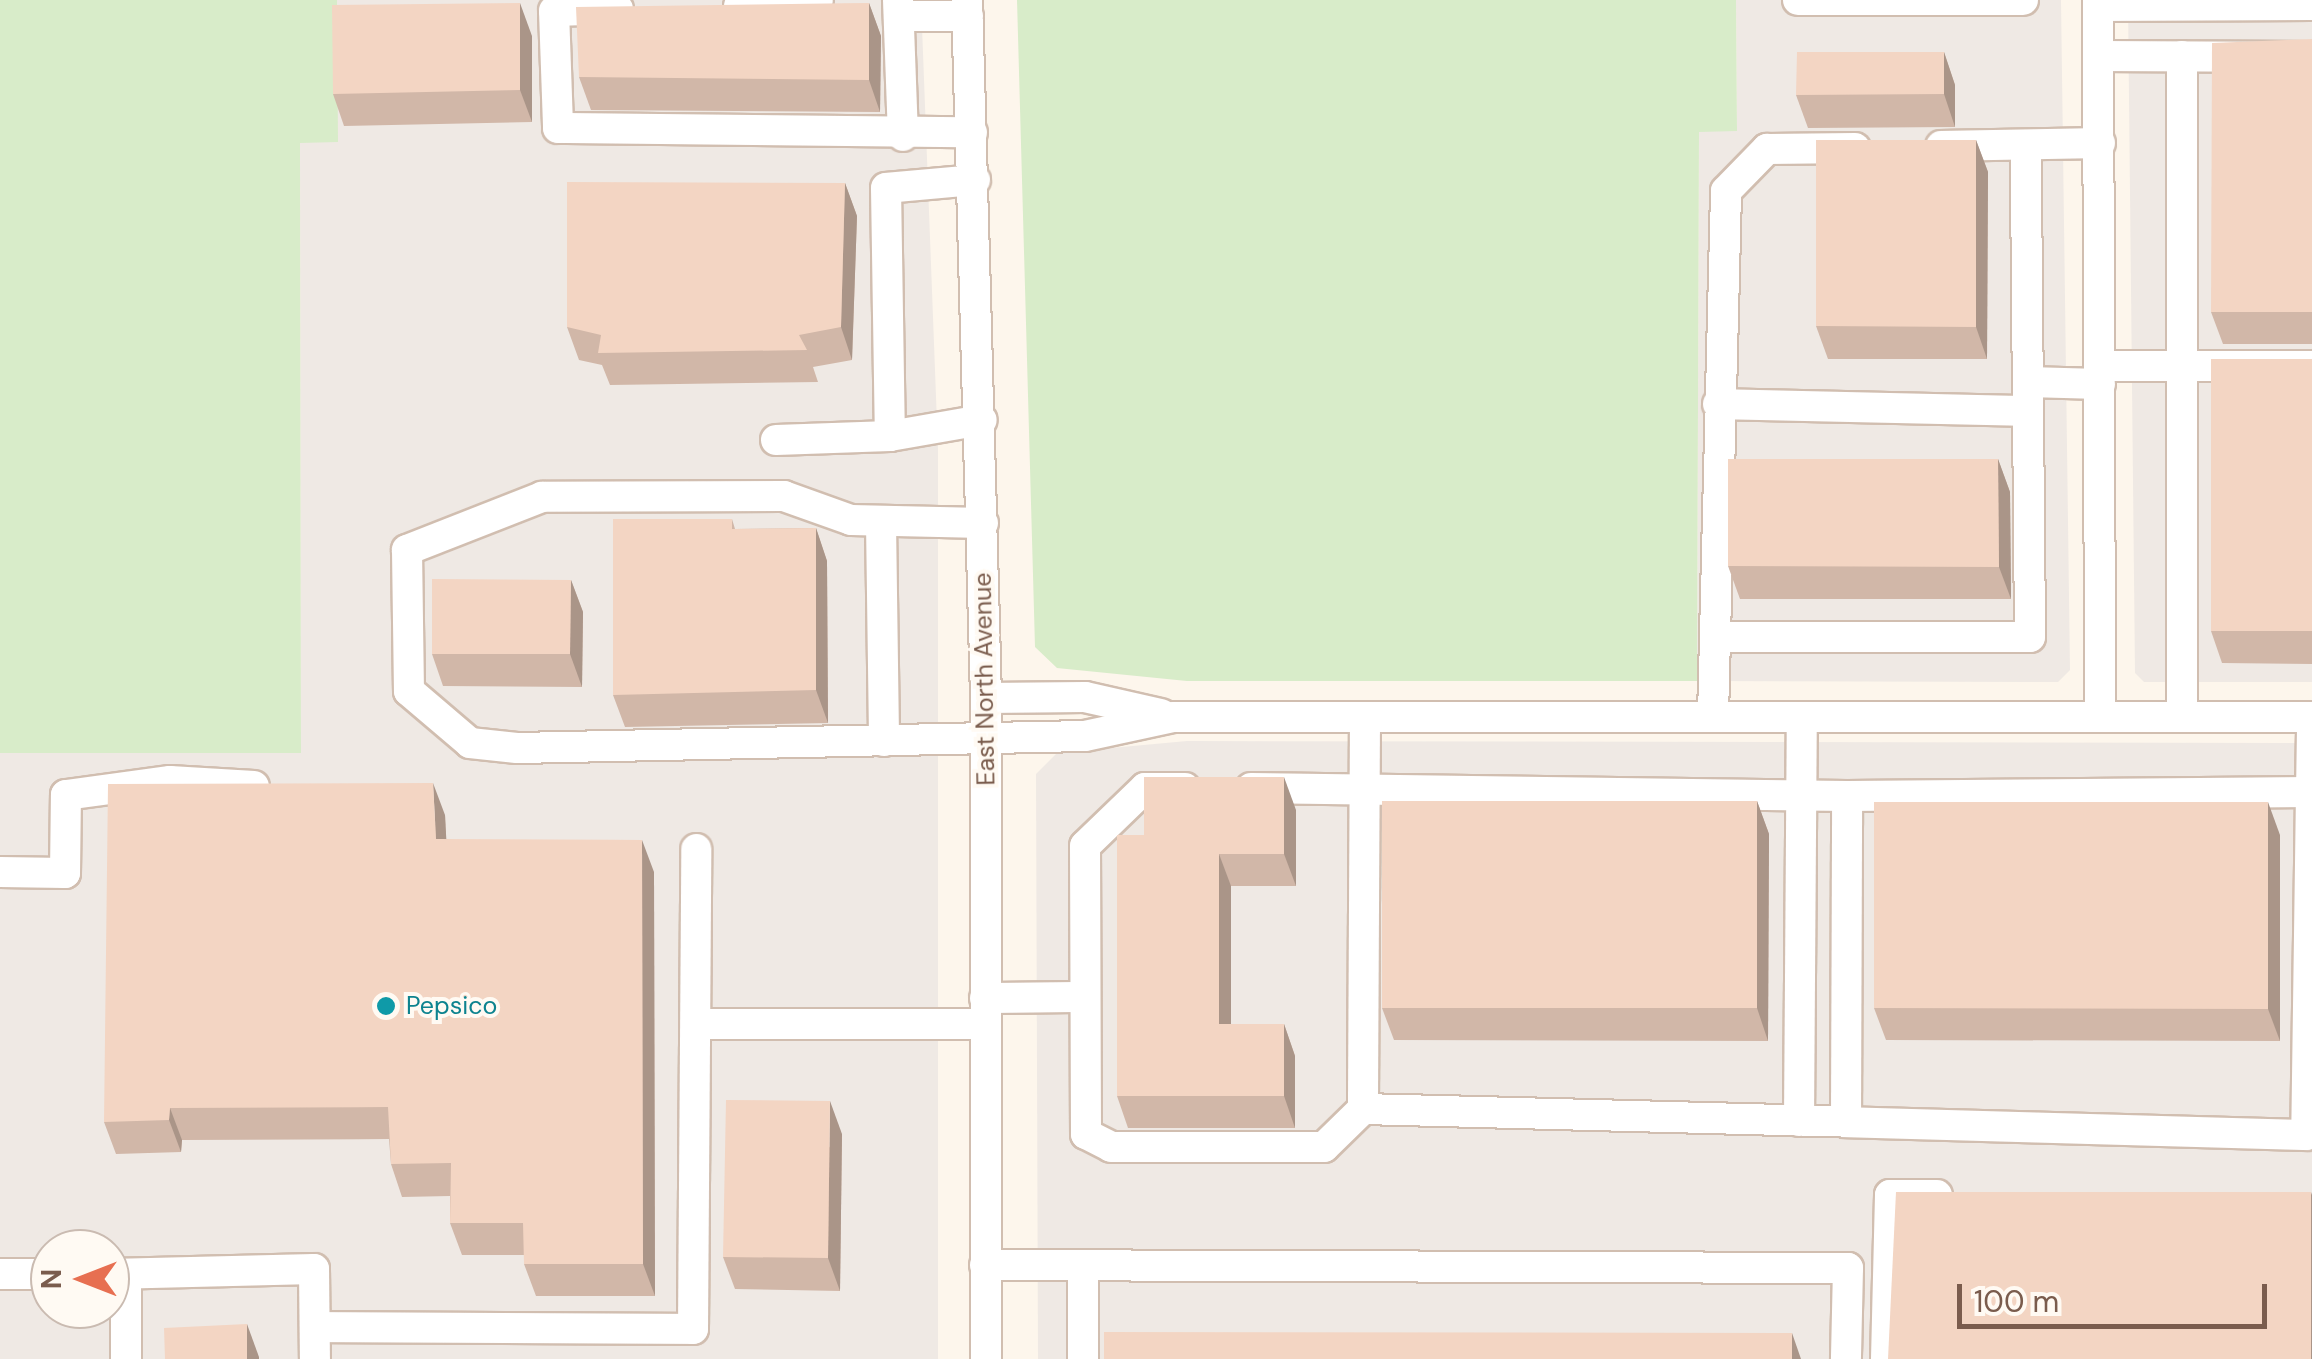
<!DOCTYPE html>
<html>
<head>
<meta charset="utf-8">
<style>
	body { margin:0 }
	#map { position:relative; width:2312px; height:1359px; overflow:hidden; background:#fdf6ec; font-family:"DM Sans",sans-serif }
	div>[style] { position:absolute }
	.industrial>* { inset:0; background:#efe9e4 }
	.green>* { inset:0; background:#d8ecc9 }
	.roads { filter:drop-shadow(2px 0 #d1beb0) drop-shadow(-2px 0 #d1beb0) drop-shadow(0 2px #d1beb0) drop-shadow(0 -2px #d1beb0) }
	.minor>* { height:30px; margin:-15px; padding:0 15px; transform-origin:15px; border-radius:15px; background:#fff }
	.wall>* { inset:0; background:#d1b7a8 }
	.shaded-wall>* { inset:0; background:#aa9588 }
	.building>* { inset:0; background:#f3d5c3 }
	.dots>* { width:28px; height:28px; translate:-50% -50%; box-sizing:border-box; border:5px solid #fffaf3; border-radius:50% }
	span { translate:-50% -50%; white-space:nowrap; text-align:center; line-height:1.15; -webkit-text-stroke:8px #fffaf3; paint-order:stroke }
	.street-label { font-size:25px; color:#7a5c4d }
	.culture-label { font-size:25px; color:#0d838f }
	.left { translate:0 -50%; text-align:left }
	.north { position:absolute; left:30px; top:1229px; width:100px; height:100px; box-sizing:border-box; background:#fffaf3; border:2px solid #cabbb1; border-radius:50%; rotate:270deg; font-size:28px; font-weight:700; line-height:40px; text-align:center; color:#7a5c4d }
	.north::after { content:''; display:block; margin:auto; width:35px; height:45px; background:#e76f51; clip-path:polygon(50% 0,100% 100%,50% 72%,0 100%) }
	.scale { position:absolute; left:1957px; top:1284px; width:310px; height:45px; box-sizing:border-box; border:5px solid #7a5c4d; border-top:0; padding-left:12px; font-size:30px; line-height:35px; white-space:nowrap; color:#7a5c4d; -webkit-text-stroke:8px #fffaf3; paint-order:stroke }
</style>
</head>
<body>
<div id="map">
	<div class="industrial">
		<div style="clip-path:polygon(evenodd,337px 0,921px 0,938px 449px,938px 1359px,0 1359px,0 753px,301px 753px,300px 142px,337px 141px,337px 0,50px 1249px,110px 1249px,110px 1309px,50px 1309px,50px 1249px)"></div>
		<div style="clip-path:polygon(1736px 0,2061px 0,2070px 670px,2058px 682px,1697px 681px,1699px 131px,1737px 131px)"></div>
		<div style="clip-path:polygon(2128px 0,2312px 0,2312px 682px,2144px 682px,2135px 673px)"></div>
		<div style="clip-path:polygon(1187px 741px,2312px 743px,2312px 1359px,1038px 1359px,1036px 774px,1057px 753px)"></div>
	</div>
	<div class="green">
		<div style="clip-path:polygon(0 0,337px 0,338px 142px,300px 143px,301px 753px,0 753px)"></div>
		<div style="clip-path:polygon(1017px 0,1736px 0,1737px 131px,1699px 132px,1697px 681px,1187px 681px,1057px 668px,1035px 647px)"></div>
	</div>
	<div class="roads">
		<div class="minor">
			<div style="left:898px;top:0;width:136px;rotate:87.9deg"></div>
			<div style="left:967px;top:0;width:698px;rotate:88.44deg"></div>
			<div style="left:986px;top:698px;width:661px;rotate:90deg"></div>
			<div style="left:1798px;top:0;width:225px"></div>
			<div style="left:2098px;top:0;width:717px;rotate:89.84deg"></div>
			<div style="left:739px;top:6px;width:79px;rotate:-4.3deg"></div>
			<div style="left:2098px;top:6px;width:214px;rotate:-0.3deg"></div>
			<div style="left:618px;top:9px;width:64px;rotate:178.2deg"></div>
			<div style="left:554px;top:11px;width:117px;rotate:88deg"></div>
			<div style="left:558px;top:128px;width:414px;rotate:0.6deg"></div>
			<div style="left:899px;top:16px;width:69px"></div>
			<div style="left:2098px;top:56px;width:214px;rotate:0.3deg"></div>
			<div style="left:2182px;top:56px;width:661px;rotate:90deg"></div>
			<div style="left:1941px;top:146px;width:159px;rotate:-1.1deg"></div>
			<div style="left:975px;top:180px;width:89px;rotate:174.9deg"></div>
			<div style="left:886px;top:188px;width:248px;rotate:89.1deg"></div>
			<div style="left:890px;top:436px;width:93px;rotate:-9.9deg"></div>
			<div style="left:2100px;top:366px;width:212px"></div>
			<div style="left:2028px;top:382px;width:72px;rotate:1.6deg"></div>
			<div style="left:1718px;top:404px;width:310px;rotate:1.3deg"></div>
			<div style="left:776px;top:440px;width:114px;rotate:-2deg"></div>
			<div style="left:881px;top:522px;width:219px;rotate:89.2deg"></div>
			<div style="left:983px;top:523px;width:132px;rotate:-178.7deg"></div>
			<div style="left:851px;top:520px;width:71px;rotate:-160.3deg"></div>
			<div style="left:784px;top:496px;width:242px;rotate:179.8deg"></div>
			<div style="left:542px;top:497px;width:145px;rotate:158.6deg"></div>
			<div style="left:407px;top:550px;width:141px;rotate:89.2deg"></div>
			<div style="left:409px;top:691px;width:80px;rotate:40.4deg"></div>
			<div style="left:470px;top:743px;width:47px;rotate:6.1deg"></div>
			<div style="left:517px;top:748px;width:568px;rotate:-1.21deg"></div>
			<div style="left:1085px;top:736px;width:91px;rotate:-12.1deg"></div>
			<div style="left:1174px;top:717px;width:1138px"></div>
			<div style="left:1715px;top:637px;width:315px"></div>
			<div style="left:2030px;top:637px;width:492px;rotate:-90.5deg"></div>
			<div style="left:986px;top:698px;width:99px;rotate:-0.6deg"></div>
			<div style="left:1085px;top:697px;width:78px;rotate:12.6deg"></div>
			<div style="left:1365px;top:717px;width:392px;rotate:90.3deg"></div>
			<div style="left:1363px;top:1109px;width:483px;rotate:1.5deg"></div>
			<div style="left:1713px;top:717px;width:526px;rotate:-88.58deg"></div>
			<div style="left:1726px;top:191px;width:59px;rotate:-45.7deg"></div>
			<div style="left:1767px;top:149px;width:88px;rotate:-0.7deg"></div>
			<div style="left:2312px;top:729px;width:63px;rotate:90.9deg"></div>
			<div style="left:2311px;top:792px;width:343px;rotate:90.8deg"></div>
			<div style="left:2306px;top:1135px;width:460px;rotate:-178.4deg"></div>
			<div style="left:1846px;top:1122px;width:326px;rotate:-89.8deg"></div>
			<div style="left:1847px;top:796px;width:464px;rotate:-0.5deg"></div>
			<div style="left:2311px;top:792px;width:1px"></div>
			<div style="left:1185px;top:788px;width:40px;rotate:180deg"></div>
			<div style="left:1145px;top:788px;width:83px;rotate:136deg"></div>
			<div style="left:1085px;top:846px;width:288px;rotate:89.8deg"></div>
			<div style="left:1086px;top:1134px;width:28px;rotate:27deg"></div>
			<div style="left:1111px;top:1147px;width:213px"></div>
			<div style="left:1324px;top:1147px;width:54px;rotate:-44.3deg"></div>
			<div style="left:1251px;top:788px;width:596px;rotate:0.77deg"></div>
			<div style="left:0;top:872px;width:65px;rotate:0.9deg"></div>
			<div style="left:65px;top:873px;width:78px;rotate:-89.3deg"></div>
			<div style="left:66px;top:795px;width:105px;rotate:-7.7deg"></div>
			<div style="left:170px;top:781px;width:84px;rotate:3.4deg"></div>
			<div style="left:985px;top:998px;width:98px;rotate:-0.6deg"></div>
			<div style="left:696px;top:1024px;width:289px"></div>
			<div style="left:1799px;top:1121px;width:404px;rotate:-89.6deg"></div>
			<div style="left:985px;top:1265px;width:863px;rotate:0.2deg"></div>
			<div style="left:1848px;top:1268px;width:91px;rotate:91.3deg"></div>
			<div style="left:0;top:1274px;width:50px"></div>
			<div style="left:110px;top:1274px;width:204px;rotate:-1.4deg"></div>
			<div style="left:314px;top:1269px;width:90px;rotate:89.4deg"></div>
			<div style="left:315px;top:1327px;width:378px;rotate:0.3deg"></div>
			<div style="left:693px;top:1329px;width:480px;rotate:-89.6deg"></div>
			<div style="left:126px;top:1359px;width:85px;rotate:-90deg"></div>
			<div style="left:1083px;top:1359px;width:94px;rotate:-90deg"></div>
			<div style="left:1886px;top:1359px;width:164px;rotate:-88.6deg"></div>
			<div style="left:1890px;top:1195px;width:47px"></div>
		</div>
	</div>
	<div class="wall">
		<div style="clip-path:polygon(869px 3px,881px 36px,880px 112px,591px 110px,579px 77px)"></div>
		<div style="clip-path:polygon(532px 36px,532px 122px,344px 126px,333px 94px)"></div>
		<div style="clip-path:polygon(2312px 39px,2312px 344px,2223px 344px,2211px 312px)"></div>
		<div style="clip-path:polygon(1944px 52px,1955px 85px,1955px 127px,1808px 128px,1796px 95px)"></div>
		<div style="clip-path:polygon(1976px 140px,1988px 172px,1987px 359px,1828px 359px,1816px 326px)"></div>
		<div style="clip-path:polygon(845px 183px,857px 216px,852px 360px,813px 367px,818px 382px,610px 385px,602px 365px,579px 360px,567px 327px)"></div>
		<div style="clip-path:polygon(2312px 359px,2312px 664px,2222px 663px,2211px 631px)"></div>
		<div style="clip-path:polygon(1998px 459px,2010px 492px,2011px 599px,1740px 599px,1728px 566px)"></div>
		<div style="clip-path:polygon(732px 519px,735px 529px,816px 528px,827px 561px,828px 723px,625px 727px,613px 695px)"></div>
		<div style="clip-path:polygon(571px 580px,583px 612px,582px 687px,443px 686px,432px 654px)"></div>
		<div style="clip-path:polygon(1757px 801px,1769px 834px,1768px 1041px,1394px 1040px,1382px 1008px)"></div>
		<div style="clip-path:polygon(1296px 810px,1296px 886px,1231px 886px,1231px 1024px,1284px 1024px,1295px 1056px,1295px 1128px,1128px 1128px,1117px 1096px,1144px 835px)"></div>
		<div style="clip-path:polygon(445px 815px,446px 839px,654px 872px,655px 1296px,536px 1296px,524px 1264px,524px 1255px,462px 1255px,450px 1223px,450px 1196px,402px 1197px,391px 1164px,389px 1139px,182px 1140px,181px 1152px,116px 1154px,104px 1122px)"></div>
		<div style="clip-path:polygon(2280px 835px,2280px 1041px,1886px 1040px,1874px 1008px)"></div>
		<div style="clip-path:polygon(842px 1134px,840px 1291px,735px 1289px,723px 1257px)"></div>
	</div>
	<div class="shaded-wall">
		<div style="clip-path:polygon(520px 3px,532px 36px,532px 122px,520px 90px)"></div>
		<div style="clip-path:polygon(869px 3px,881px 36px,880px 112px,869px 80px)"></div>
		<div style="clip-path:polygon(1944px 52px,1955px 85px,1955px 127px,1944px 94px)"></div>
		<div style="clip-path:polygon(1976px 140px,1988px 172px,1987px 359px,1976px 327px)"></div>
		<div style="clip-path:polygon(845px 183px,857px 216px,852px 360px,841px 327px)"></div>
		<div style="clip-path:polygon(1998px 459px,2010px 492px,2011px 599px,1999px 567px)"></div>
		<div style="clip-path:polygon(816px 528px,827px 561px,828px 723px,816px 690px)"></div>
		<div style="clip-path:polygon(571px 580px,583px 612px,582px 687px,570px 654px)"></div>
		<div style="clip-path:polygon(1284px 777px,1296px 810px,1296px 886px,1284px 854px)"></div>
		<div style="clip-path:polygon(433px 783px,445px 815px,448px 871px,436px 839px)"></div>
		<div style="clip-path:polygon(1757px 801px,1769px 834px,1768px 1041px,1757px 1008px)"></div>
		<div style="clip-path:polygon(2268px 802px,2280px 835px,2280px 1041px,2268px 1009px)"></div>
		<div style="clip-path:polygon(642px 840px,654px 872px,655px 1296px,643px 1264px)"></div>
		<div style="clip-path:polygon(1219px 854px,1231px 886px,1231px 1056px,1219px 1024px)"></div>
		<div style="clip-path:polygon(1284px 1024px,1295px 1056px,1295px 1128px,1284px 1096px)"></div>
		<div style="clip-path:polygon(830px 1101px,842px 1134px,840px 1291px,828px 1258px)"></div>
		<div style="clip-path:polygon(170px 1108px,182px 1140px,181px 1152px,169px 1120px)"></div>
		<div style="clip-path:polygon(2311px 1192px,2312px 1195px,2312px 1359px,2311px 1359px)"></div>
		<div style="clip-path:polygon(247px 1324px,259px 1357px,259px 1359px,247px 1359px)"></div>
		<div style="clip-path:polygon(1792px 1333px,1801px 1359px,1792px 1359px)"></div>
	</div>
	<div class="building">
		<div style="clip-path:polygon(520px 3px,520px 90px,333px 94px,332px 5px)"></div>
		<div style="clip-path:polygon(869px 3px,869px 80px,579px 77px,576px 7px)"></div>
		<div style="clip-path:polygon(2312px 39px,2312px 312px,2211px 312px,2212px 43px)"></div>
		<div style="clip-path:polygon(1797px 52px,1944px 52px,1944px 94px,1796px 95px)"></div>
		<div style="clip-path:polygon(1816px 140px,1976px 140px,1976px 327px,1816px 326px)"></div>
		<div style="clip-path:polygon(567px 182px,845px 183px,841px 327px,799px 335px,807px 350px,598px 353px,601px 335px,567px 327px)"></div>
		<div style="clip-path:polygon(2211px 359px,2312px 359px,2312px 631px,2211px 631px)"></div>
		<div style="clip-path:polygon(1728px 459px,1998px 459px,1999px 567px,1728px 566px)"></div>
		<div style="clip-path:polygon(613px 519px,732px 519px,732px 529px,816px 528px,816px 690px,613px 695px)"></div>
		<div style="clip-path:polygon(432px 579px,571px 580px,570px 654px,432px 654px)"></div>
		<div style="clip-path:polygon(1144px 777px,1284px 777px,1284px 854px,1219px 854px,1219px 1024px,1284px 1024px,1284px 1096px,1117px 1096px,1117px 835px,1144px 835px)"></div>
		<div style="clip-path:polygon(433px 783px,436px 839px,642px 840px,643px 1264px,524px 1264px,523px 1223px,450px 1223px,451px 1163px,391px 1164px,388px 1107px,170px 1108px,169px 1120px,104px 1122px,108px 784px)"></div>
		<div style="clip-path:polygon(1382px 801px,1757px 801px,1757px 1008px,1382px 1008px)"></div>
		<div style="clip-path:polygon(1874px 802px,2268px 802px,2268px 1009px,1874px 1008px)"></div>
		<div style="clip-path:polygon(726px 1100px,830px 1101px,828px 1258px,723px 1257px)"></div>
		<div style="clip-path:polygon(1896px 1192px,2311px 1192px,2311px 1359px,1888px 1359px)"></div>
		<div style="clip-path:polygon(247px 1324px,247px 1359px,165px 1359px,164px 1328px)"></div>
		<div style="clip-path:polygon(1104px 1332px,1792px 1333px,1792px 1359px,1104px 1359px)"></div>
	</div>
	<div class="dots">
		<div style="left:386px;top:1006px;background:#0f9aa8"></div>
	</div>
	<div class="street-label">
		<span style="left:985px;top:679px;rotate:-91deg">East North Avenue</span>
	</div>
	<div class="culture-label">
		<span class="left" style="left:406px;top:1006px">Pepsico</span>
	</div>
	<div class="north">N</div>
	<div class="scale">100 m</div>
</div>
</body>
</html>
